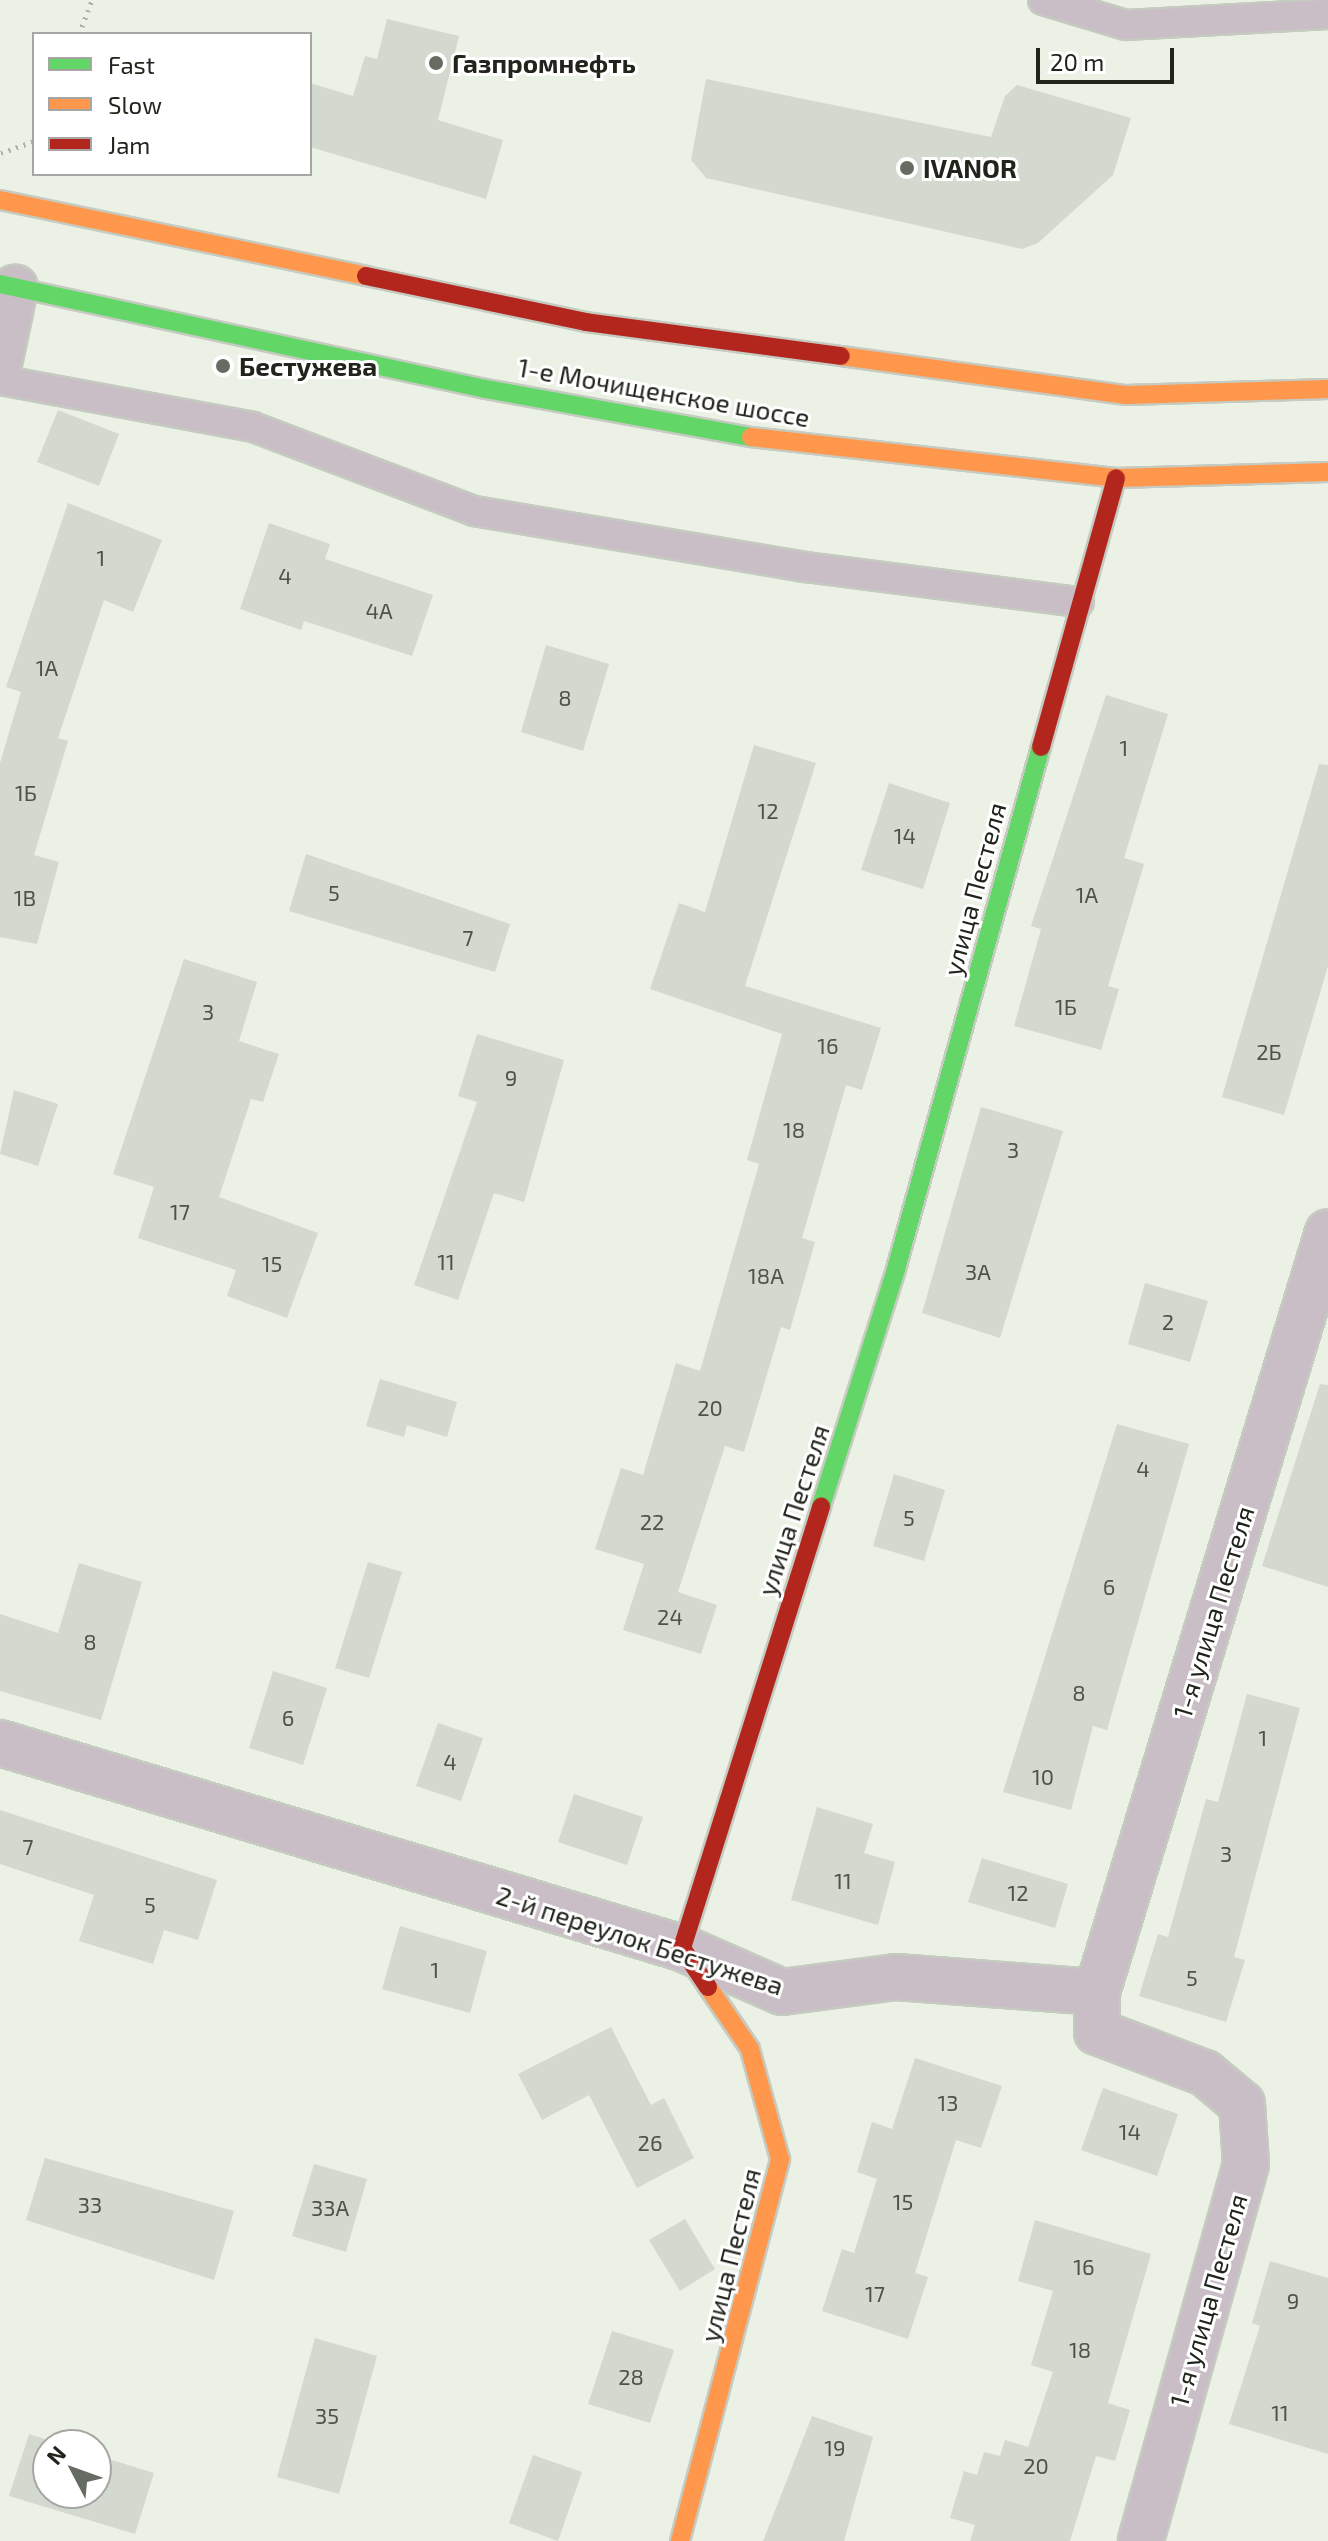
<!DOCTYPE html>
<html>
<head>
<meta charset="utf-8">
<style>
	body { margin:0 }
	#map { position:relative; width:1328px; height:2541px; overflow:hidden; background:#ebf1e5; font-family:"Exo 2",sans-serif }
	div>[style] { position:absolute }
	.building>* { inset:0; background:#d4d9cf }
	.path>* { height:5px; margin-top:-2.5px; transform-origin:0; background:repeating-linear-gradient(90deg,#b2adaf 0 2px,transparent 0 8px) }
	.roads { filter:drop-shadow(2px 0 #c6cbc1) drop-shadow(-2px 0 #c6cbc1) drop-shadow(0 2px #c6cbc1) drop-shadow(0 -2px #c6cbc1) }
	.lane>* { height:28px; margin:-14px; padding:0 14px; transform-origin:14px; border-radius:14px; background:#c9bec6 }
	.street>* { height:44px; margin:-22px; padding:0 22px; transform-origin:22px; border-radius:22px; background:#c9bec6 }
	.fast>* { height:18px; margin:-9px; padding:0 9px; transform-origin:9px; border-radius:9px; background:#63d668 }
	.slow>* { height:18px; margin:-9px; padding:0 9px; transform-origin:9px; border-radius:9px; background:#ff974d }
	.jam>* { height:18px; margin:-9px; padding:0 9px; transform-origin:9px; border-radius:9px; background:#b3261e }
	.dots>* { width:22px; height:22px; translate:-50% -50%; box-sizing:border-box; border:4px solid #fff; border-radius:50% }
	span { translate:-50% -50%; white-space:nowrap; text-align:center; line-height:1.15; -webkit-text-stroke:6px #fff; paint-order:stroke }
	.number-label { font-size:22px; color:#4e5249 }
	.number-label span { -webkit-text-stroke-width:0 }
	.poi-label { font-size:26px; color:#20241b; font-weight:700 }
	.left { translate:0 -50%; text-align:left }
	.street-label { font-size:26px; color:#20241b }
	.legend { position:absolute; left:32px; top:32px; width:280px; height:144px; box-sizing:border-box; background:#fff; border:2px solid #a6a7a4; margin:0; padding:10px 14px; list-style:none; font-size:24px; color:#20241b }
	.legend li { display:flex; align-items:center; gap:16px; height:40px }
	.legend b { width:40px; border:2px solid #a6a7a4 }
	.north { position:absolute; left:32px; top:2429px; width:80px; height:80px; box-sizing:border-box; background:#fff; border:2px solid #a6a7a4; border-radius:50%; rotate:311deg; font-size:22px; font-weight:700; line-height:32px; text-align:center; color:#20241b }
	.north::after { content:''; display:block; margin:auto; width:28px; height:36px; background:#676c62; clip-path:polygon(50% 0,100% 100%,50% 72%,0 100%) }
	.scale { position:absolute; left:1036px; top:48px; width:138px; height:36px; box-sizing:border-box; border:4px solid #20241b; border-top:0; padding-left:10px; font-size:24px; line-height:28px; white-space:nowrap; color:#20241b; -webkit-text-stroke:6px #fff; paint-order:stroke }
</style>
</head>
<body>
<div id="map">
	<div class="building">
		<div style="clip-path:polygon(387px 19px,459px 36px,438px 120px,503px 140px,486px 199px,310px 147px,310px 83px,353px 96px,365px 56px,377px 59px)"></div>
		<div style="clip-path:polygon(706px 79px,991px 137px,1005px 96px,1017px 85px,1131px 118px,1113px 175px,1038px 243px,1022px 249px,706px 178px,691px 160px)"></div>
		<div style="clip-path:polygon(58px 410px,119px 434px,99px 486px,37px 462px)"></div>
		<div style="clip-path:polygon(68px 503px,162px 540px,133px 612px,104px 600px,58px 738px,68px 741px,34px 855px,59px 862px,37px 944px,0 937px,0 763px,21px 692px,6px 687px)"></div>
		<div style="clip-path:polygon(269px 523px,330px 544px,325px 559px,433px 595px,412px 656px,304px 621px,301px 630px,240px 609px)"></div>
		<div style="clip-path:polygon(546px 645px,609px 664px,583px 751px,521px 732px)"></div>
		<div style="clip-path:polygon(1106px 695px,1168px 714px,1124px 858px,1144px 864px,1108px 986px,1119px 989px,1101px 1050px,1014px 1026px,1041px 929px,1031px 926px)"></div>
		<div style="clip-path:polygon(754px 745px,816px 763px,745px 986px,881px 1028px,862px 1090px,846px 1085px,802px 1238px,815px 1242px,790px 1330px,781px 1327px,744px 1452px,725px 1446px,678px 1592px,717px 1605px,701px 1654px,623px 1630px,644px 1564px,595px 1549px,621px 1468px,643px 1475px,676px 1363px,700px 1371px,759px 1164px,747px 1160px,782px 1034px,650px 989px,679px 903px,705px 912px)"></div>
		<div style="clip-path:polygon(1319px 764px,1328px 765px,1328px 966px,1284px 1115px,1222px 1097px)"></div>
		<div style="clip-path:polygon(889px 783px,950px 803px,923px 889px,861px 870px)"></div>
		<div style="clip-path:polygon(306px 854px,510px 924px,495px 972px,289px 911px)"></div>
		<div style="clip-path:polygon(184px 959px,257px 982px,239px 1041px,279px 1054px,263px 1102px,251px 1099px,219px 1197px,318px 1233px,287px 1318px,227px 1296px,236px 1270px,138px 1238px,154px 1187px,113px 1174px)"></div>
		<div style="clip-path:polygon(477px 1034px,564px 1060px,524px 1202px,494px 1193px,458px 1300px,414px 1285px,477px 1102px,458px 1096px)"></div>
		<div style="clip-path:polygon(14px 1090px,58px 1104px,38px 1166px,0 1154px)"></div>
		<div style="clip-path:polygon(981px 1107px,1063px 1131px,1000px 1338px,922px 1313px)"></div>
		<div style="clip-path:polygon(1145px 1283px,1208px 1301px,1190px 1362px,1128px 1344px)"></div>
		<div style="clip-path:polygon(380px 1379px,457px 1402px,447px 1437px,407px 1425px,404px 1437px,366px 1426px)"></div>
		<div style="clip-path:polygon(1320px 1384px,1328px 1385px,1328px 1587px,1262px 1566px)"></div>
		<div style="clip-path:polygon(1117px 1424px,1189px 1444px,1107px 1730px,1093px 1726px,1071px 1810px,1003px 1792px)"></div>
		<div style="clip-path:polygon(894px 1474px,945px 1490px,924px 1561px,873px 1546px)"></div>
		<div style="clip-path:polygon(368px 1562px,402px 1572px,369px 1678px,335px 1668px)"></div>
		<div style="clip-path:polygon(79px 1563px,142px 1582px,101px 1720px,0 1691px,0 1614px,58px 1633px)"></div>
		<div style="clip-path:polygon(273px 1671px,327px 1688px,303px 1765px,249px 1748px)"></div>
		<div style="clip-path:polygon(1247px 1694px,1300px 1708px,1234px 1957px,1245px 1960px,1226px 2022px,1139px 1996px,1158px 1934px,1168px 1937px,1206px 1799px,1218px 1802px)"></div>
		<div style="clip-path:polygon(438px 1723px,483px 1738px,461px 1801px,416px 1786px)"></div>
		<div style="clip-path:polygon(574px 1794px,643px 1817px,627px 1865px,558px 1842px)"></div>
		<div style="clip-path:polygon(817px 1807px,873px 1824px,864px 1853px,895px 1862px,878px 1925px,791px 1900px)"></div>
		<div style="clip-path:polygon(0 1810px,217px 1880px,198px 1940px,164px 1930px,153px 1964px,79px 1941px,94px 1895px,0 1864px)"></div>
		<div style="clip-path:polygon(982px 1858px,1068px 1884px,1055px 1928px,968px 1902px)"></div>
		<div style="clip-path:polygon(400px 1926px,487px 1951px,470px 2013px,382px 1989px)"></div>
		<div style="clip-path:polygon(611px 2027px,651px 2105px,664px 2098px,694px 2158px,637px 2188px,589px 2095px,542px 2120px,518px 2074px)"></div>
		<div style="clip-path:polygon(915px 2058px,1002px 2086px,981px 2148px,956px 2140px,915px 2273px,928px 2277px,908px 2339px,822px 2311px,842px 2249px,854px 2253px,877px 2179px,857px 2172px,872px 2122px,892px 2129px)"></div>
		<div style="clip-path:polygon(1103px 2088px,1178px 2114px,1157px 2176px,1081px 2150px)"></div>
		<div style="clip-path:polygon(45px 2158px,234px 2211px,214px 2280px,26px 2220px)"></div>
		<div style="clip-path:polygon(314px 2164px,367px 2179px,346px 2252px,292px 2236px)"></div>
		<div style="clip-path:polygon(685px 2219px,715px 2269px,680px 2291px,649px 2240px)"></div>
		<div style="clip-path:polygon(1035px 2220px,1151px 2254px,1108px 2403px,1130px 2410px,1115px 2461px,1096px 2456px,1070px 2541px,970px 2541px,975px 2525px,950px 2518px,964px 2471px,977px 2475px,984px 2452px,1000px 2456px,1005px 2440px,1028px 2447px,1053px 2372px,1031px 2365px,1053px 2291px,1018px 2281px)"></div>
		<div style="clip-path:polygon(1270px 2261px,1328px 2278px,1328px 2454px,1229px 2424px,1260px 2326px,1252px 2323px)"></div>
		<div style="clip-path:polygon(612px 2331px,674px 2350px,650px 2423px,588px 2404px)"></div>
		<div style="clip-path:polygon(315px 2338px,377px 2356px,339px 2494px,277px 2477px)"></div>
		<div style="clip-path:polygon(812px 2416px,873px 2437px,844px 2541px,763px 2541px)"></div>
		<div style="clip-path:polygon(29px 2434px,64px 2445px,48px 2445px,48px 2493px,96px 2493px,96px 2455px,154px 2473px,135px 2534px,9px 2496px)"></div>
		<div style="clip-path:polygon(533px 2455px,582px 2472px,558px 2541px,509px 2523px)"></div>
	</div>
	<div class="path">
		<div style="left:79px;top:34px;width:36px;rotate:-69deg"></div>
		<div style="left:1px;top:153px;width:35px;rotate:-20deg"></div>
	</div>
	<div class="roads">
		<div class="lane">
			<div style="left:1043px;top:0;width:87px;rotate:16.8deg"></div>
			<div style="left:1126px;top:25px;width:202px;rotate:-3.1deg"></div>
			<div style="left:0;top:380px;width:257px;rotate:10.5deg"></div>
			<div style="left:253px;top:427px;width:236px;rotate:20.8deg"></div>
			<div style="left:474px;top:511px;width:336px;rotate:9.6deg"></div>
			<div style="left:805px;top:567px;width:276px;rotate:7.3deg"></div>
		</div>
		<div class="street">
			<div style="left:0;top:359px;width:73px;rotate:-78.1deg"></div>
			<div style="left:0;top:1743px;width:712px;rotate:16.73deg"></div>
			<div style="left:682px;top:1948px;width:109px;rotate:23.7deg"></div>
			<div style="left:782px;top:1992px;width:115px;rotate:-7.5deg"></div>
			<div style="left:896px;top:1977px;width:202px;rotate:4.3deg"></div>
			<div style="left:1097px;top:1992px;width:40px;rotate:90deg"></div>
			<div style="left:1097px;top:2032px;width:116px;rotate:20.8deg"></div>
			<div style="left:1205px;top:2073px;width:48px;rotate:40deg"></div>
			<div style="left:1242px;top:2104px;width:60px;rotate:86.2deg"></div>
			<div style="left:1246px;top:2164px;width:391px;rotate:105.6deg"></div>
			<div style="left:1097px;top:1992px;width:794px;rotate:-73.09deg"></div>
		</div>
		<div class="fast">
			<div style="left:0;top:284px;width:497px;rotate:12.2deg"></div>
			<div style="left:486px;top:389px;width:269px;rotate:10.3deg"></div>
			<div style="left:821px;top:1506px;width:249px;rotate:-72.4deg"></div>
			<div style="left:896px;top:1269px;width:542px;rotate:-74.48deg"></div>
		</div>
		<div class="slow">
			<div style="left:0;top:200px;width:374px;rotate:11.7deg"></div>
			<div style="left:841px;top:356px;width:288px;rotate:7.8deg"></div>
			<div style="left:1126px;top:395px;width:202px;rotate:-1.7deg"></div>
			<div style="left:751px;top:437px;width:367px;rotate:6.4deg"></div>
			<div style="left:1116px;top:478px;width:212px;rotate:-1.6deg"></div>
			<div style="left:680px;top:2541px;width:395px;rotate:-75.3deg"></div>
			<div style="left:780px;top:2159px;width:114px;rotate:-105.3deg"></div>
			<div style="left:750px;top:2049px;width:75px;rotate:-124.1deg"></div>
		</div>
		<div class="jam">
			<div style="left:366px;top:276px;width:225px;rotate:11.8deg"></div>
			<div style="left:586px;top:322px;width:257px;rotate:7.6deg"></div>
			<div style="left:1041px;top:747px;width:279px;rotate:-74.4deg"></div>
			<div style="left:708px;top:1987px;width:47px;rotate:-123.7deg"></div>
			<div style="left:682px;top:1948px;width:463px;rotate:-72.5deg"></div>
		</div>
	</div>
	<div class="dots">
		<div style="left:436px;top:63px;background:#676c62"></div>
		<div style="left:907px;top:168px;background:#676c62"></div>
		<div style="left:223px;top:366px;background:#676c62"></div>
	</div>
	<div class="number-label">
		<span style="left:101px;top:558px">1</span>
		<span style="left:285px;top:576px">4</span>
		<span style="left:379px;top:611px">4А</span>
		<span style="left:47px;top:668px">1А</span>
		<span style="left:565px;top:698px">8</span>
		<span style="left:1124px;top:748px">1</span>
		<span style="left:26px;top:793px">1Б</span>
		<span style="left:768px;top:811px">12</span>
		<span style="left:905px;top:836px">14</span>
		<span style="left:334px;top:893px">5</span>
		<span style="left:1087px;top:895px">1А</span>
		<span style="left:25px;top:898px">1В</span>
		<span style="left:468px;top:938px">7</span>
		<span style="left:1066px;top:1007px">1Б</span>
		<span style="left:208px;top:1012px">3</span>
		<span style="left:828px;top:1046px">16</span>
		<span style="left:1269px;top:1052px">2Б</span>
		<span style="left:511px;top:1078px">9</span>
		<span style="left:794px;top:1130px">18</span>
		<span style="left:1013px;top:1150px">3</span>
		<span style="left:180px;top:1212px">17</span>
		<span style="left:446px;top:1262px">11</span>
		<span style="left:272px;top:1264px">15</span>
		<span style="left:978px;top:1272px">3А</span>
		<span style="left:766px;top:1276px">18А</span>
		<span style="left:1168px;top:1322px">2</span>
		<span style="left:710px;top:1408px">20</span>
		<span style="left:1143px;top:1469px">4</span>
		<span style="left:909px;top:1518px">5</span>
		<span style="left:652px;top:1522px">22</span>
		<span style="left:1109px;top:1587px">6</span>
		<span style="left:670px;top:1617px">24</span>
		<span style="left:90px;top:1642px">8</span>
		<span style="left:1079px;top:1693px">8</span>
		<span style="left:288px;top:1718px">6</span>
		<span style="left:1263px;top:1738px">1</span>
		<span style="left:450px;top:1762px">4</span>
		<span style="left:1043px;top:1777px">10</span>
		<span style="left:28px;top:1847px">7</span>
		<span style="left:1226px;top:1854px">3</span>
		<span style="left:843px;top:1881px">11</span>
		<span style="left:1018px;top:1893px">12</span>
		<span style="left:150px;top:1905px">5</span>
		<span style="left:435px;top:1970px">1</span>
		<span style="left:1192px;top:1978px">5</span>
		<span style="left:948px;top:2103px">13</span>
		<span style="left:1130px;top:2132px">14</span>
		<span style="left:650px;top:2143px">26</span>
		<span style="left:903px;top:2202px">15</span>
		<span style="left:90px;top:2205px">33</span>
		<span style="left:330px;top:2208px">33А</span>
		<span style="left:1084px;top:2267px">16</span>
		<span style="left:875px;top:2294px">17</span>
		<span style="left:1293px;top:2301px">9</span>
		<span style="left:1080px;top:2350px">18</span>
		<span style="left:631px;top:2377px">28</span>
		<span style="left:1280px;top:2413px">11</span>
		<span style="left:327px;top:2416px">35</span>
		<span style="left:835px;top:2448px">19</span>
		<span style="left:1036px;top:2466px">20</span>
	</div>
	<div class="poi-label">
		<span class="left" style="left:452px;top:63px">Газпромнефть</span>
		<span class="left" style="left:923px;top:168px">IVANOR</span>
		<span class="left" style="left:239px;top:366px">Бестужева</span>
	</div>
	<div class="street-label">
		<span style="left:664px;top:392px;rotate:10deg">1-е Мочищенское шоссе</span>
		<span style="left:974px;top:889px;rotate:-75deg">улица Пестеля</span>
		<span style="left:793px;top:1510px;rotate:-72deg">улица Пестеля</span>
		<span style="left:1213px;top:1612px;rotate:-73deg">1-я улица Пестеля</span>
		<span style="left:640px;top:1940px;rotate:18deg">2-й переулок Бестужева</span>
		<span style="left:730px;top:2255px;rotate:-76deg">улица Пестеля</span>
		<span style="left:1208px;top:2300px;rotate:-74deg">1-я улица Пестеля</span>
	</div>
	<ul class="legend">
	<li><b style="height:10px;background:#63d668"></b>Fast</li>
	<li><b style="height:10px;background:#ff974d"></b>Slow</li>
	<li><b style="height:10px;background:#b3261e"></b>Jam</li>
	</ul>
	<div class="north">N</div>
	<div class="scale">20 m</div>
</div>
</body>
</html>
